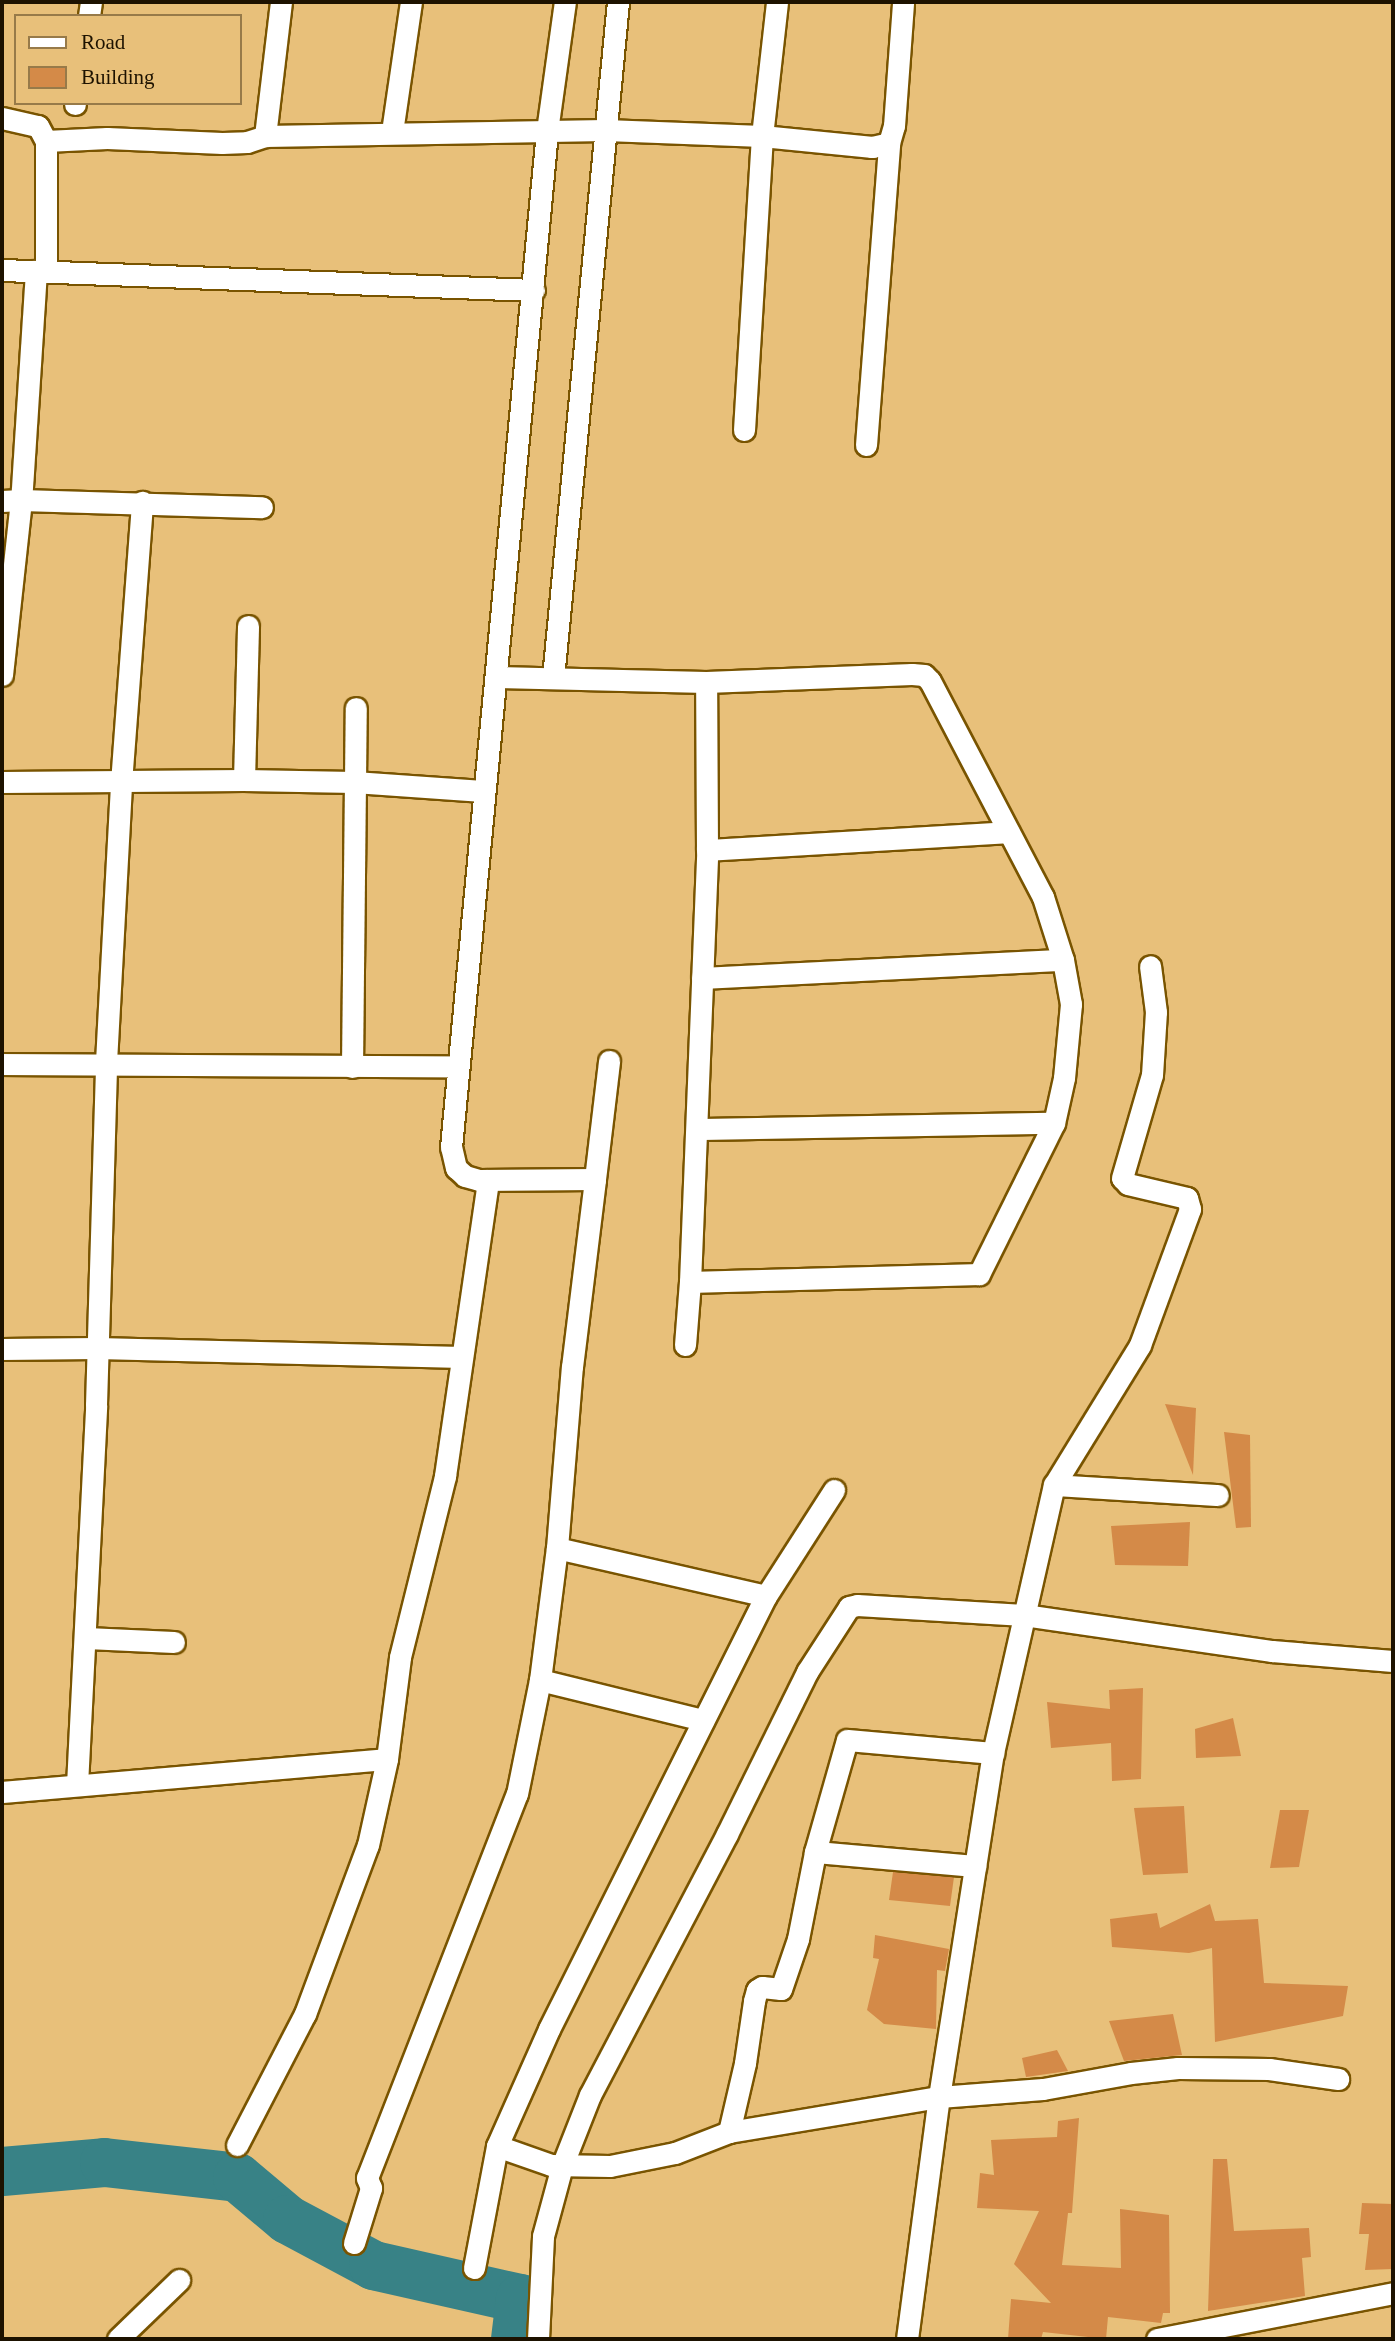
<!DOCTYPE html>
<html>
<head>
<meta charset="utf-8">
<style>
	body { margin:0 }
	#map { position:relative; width:1395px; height:2341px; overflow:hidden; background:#e8c07a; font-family:Georgia,serif }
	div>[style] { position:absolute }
	.river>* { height:49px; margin:-24.5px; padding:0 24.5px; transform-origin:24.5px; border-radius:24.5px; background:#388286 }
	.building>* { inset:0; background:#d48a48 }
	.roads { filter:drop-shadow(2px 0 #795400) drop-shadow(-2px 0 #795400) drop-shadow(0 2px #795400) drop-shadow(0 -2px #795400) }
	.street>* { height:21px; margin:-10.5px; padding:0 10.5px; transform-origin:10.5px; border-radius:10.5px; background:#fff }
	span { translate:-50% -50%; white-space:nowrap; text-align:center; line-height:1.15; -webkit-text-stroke:6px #e8c07a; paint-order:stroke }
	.frame { position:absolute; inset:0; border:4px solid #1d1200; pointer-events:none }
	.legend { position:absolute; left:14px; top:14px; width:228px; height:91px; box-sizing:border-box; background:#e8c07a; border:2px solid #977a49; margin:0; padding:9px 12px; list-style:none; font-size:21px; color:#1d1200 }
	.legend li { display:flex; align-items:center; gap:14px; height:35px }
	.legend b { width:35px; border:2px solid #977a49 }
</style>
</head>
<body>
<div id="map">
	<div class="river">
		<div style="left:2px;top:2171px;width:102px;rotate:-5deg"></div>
		<div style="left:104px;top:2162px;width:134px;rotate:6.4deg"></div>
		<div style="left:237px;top:2177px;width:65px;rotate:40deg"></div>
		<div style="left:287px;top:2219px;width:98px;rotate:28.1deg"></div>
		<div style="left:373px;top:2265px;width:151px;rotate:12.7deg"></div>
		<div style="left:520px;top:2298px;width:41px;rotate:97deg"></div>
	</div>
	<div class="building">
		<div style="clip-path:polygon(1165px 1404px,1196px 1408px,1193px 1475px)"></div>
		<div style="clip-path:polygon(1224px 1432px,1250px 1435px,1251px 1527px,1236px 1528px)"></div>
		<div style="clip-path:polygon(1190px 1522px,1188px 1566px,1115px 1565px,1111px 1526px)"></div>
		<div style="clip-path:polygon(1143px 1688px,1141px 1779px,1112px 1781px,1111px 1743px,1051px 1748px,1047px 1702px,1110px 1709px,1109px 1690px)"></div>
		<div style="clip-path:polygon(1233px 1718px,1241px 1756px,1196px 1758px,1195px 1729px)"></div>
		<div style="clip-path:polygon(1184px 1806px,1188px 1873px,1143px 1875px,1134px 1808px)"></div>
		<div style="clip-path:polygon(1280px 1810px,1309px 1810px,1299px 1867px,1270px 1868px)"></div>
		<div style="clip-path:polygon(893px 1872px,954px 1877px,950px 1906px,889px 1900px)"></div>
		<div style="clip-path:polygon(1210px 1904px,1215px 1921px,1258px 1919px,1264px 1983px,1348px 1986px,1343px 2016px,1215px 2042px,1212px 1948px,1189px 1953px,1112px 1947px,1110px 1919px,1157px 1913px,1160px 1928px)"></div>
		<div style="clip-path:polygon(875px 1935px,949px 1949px,945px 1971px,937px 1970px,936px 2029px,884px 2024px,867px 2010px,879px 1959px,873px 1958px)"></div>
		<div style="clip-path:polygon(1173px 2014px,1182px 2055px,1124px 2061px,1109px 2021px)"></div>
		<div style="clip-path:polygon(1057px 2050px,1068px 2071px,1026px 2077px,1022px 2058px)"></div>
		<div style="clip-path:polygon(1079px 2118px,1072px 2213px,1068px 2213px,1062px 2265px,1121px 2268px,1120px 2209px,1169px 2215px,1170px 2313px,1163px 2313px,1161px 2323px,1108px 2317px,1106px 2339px,1043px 2332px,1041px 2339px,1008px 2339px,1011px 2299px,1051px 2303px,1014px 2264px,1039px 2211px,977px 2208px,980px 2173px,994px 2175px,991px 2140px,1057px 2137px,1058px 2121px)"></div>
		<div style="clip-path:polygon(1213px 2159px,1227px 2159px,1234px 2231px,1309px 2228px,1311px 2257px,1302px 2258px,1305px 2296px,1208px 2311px)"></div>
		<div style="clip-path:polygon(1362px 2203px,1393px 2204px,1393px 2269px,1365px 2270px,1369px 2234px,1359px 2234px)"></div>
	</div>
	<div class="roads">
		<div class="street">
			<div style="left:89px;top:16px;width:14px;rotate:-82deg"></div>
			<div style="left:75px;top:104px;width:1px;rotate:-90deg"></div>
			<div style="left:2px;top:118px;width:37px;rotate:13deg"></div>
			<div style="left:38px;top:126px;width:17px;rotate:62deg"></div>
			<div style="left:46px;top:141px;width:131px;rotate:90deg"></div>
			<div style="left:392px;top:132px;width:131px;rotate:-81.7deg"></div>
			<div style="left:265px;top:136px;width:135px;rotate:-83.2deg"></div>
			<div style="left:46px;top:141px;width:61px;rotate:-2.8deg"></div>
			<div style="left:107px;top:138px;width:115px;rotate:2.5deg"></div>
			<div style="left:222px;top:143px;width:25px;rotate:-2deg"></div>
			<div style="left:247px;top:142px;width:19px;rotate:-18deg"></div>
			<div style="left:265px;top:136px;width:340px;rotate:-1deg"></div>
			<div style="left:605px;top:130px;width:157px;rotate:2.2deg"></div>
			<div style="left:762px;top:136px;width:111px;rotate:5.7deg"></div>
			<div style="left:872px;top:147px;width:17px;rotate:-13deg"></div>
			<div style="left:889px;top:143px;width:18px;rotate:-74deg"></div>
			<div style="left:894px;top:126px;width:124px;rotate:-85.8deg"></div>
			<div style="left:2px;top:270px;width:532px;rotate:2.15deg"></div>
			<div style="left:36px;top:271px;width:229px;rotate:93.7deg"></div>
			<div style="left:21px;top:500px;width:241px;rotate:1.7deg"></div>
			<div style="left:744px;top:430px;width:295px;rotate:-86.5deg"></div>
			<div style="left:762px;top:136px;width:135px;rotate:-83.6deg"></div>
			<div style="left:866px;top:445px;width:303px;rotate:-85.6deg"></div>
			<div style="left:2px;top:501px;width:19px;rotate:-3deg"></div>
			<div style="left:21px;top:500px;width:176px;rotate:96.2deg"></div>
			<div style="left:912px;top:674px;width:12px;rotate:5deg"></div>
			<div style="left:924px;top:675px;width:8px;rotate:45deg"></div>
			<div style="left:930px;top:681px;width:244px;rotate:62.4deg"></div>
			<div style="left:1043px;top:897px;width:66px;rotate:72.4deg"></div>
			<div style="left:1063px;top:960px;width:45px;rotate:79.7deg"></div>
			<div style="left:1071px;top:1004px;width:74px;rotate:95.4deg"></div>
			<div style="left:1064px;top:1078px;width:46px;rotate:102.5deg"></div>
			<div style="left:1054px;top:1123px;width:169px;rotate:116.4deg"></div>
			<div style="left:979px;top:1274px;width:289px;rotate:178.4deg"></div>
			<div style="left:690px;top:1282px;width:432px;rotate:-87.7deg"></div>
			<div style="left:707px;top:850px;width:168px;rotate:-90.3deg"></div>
			<div style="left:706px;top:682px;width:206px;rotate:-2.2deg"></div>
			<div style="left:497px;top:677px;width:209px;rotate:1.4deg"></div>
			<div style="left:553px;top:678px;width:679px;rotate:-84.51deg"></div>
			<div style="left:244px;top:780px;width:154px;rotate:-88.5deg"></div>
			<div style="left:2px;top:782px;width:242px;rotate:-0.5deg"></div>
			<div style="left:244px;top:780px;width:110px;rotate:1deg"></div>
			<div style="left:354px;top:782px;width:129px;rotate:4deg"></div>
			<div style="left:707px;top:850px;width:302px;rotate:-3.4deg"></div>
			<div style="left:702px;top:978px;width:361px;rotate:-2.9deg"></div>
			<div style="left:2px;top:1064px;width:455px;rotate:0.3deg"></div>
			<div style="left:352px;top:1067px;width:359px;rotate:-89.4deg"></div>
			<div style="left:698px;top:1129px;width:356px;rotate:-1deg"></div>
			<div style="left:595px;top:1179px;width:119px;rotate:-83.2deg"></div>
			<div style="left:685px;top:1345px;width:63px;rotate:-85.5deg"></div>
			<div style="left:2px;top:1349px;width:95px;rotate:-0.6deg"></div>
			<div style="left:97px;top:1348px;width:365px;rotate:1.4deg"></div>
			<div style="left:1054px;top:1485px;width:164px;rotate:3.5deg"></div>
			<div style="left:557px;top:1548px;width:214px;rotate:12.9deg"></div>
			<div style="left:86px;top:1638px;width:88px;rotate:2.6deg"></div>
			<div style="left:540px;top:1680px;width:168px;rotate:13.8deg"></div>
			<div style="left:77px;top:1785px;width:380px;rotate:-87.1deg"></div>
			<div style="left:96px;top:1405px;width:343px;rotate:-88.3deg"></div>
			<div style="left:106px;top:1062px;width:279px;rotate:-86.9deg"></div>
			<div style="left:121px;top:783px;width:282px;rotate:-85.7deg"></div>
			<div style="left:2px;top:1792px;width:386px;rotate:-4.9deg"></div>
			<div style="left:815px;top:1852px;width:116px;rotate:-74.1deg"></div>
			<div style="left:847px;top:1740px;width:147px;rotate:5.1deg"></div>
			<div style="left:729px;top:2132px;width:71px;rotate:-76.9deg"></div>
			<div style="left:745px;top:2063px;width:63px;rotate:-81.7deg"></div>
			<div style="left:754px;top:2001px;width:11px;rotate:-75deg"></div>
			<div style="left:757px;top:1990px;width:6px;rotate:-31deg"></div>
			<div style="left:762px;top:1987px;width:19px;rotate:6deg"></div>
			<div style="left:781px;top:1989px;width:53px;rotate:-71.2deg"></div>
			<div style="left:798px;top:1939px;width:89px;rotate:-78.9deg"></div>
			<div style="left:815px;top:1852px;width:161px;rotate:5deg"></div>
			<div style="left:237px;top:2145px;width:148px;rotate:-62.6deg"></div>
			<div style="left:305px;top:2014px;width:180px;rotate:-69.6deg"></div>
			<div style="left:368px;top:1845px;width:88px;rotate:-77.5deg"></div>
			<div style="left:387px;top:1759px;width:103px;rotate:-82.7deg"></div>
			<div style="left:400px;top:1657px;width:187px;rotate:-76deg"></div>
			<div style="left:445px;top:1476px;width:299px;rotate:-81.7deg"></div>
			<div style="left:497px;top:2146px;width:57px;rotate:19.4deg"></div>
			<div style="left:551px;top:2165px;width:59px;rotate:1deg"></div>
			<div style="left:610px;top:2166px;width:66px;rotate:-11.3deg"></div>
			<div style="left:675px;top:2153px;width:58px;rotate:-21.3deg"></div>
			<div style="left:729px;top:2132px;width:213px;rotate:-9.5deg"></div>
			<div style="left:939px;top:2097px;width:104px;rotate:-4.4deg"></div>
			<div style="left:1043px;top:2089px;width:89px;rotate:-10.3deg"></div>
			<div style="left:1131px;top:2073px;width:47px;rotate:-6.1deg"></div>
			<div style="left:1178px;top:2068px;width:91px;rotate:0.6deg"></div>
			<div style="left:1269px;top:2069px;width:70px;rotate:8.2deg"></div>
			<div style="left:354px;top:2243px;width:58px;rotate:-72.8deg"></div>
			<div style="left:371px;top:2188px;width:11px;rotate:-112deg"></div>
			<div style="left:367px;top:2178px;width:412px;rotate:-68.7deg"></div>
			<div style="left:517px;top:1794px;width:116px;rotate:-78.6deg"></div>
			<div style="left:540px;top:1680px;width:133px;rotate:-82.7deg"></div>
			<div style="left:557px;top:1548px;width:182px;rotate:-85.3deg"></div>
			<div style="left:572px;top:1367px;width:189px;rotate:-83deg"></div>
			<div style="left:595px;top:1179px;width:116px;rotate:179.5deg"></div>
			<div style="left:479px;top:1180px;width:15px;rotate:-164deg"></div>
			<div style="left:465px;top:1176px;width:12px;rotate:-138deg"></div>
			<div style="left:456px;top:1168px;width:22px;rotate:-103deg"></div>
			<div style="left:451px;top:1147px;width:1021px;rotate:-84.6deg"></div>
			<div style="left:547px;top:131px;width:130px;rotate:-82.1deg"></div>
			<div style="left:474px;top:2268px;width:124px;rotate:-79.3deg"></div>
			<div style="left:497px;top:2146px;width:128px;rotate:-66deg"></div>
			<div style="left:549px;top:2029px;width:484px;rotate:-63.4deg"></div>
			<div style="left:766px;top:1596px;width:126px;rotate:-57.3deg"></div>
			<div style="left:118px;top:2339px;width:85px;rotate:-44deg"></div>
			<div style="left:538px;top:2339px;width:103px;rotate:-87.2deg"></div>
			<div style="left:543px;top:2236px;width:73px;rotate:-74.8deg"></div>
			<div style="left:562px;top:2166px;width:76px;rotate:-68.5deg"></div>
			<div style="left:590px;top:2095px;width:295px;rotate:-62.3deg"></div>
			<div style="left:727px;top:1834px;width:181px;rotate:-63.7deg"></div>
			<div style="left:807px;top:1672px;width:77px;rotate:-57.1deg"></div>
			<div style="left:849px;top:1607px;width:8px;rotate:-14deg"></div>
			<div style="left:857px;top:1605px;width:167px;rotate:3.4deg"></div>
			<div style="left:1024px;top:1615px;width:251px;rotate:8.3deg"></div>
			<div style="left:1272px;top:1651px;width:121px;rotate:4.7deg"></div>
			<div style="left:907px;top:2339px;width:244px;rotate:-82.5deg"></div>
			<div style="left:939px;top:2097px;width:348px;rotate:-81.1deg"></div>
			<div style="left:993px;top:1753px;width:275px;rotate:-77.2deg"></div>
			<div style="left:1054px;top:1485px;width:164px;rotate:-58.4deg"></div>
			<div style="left:1140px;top:1345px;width:145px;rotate:-69.8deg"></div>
			<div style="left:1190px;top:1209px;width:11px;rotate:-105deg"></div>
			<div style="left:1187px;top:1198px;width:61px;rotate:-166.7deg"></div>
			<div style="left:1128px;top:1184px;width:8px;rotate:-135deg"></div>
			<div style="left:1122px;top:1178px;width:107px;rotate:-73.8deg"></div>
			<div style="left:1152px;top:1075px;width:63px;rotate:-86.4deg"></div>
			<div style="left:1156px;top:1012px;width:46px;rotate:-97.4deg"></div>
			<div style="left:1157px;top:2339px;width:240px;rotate:-11deg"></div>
		</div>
	</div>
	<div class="frame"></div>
	<ul class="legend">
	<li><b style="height:9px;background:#fff"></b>Road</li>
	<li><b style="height:19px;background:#d48a48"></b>Building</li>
	</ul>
</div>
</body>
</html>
